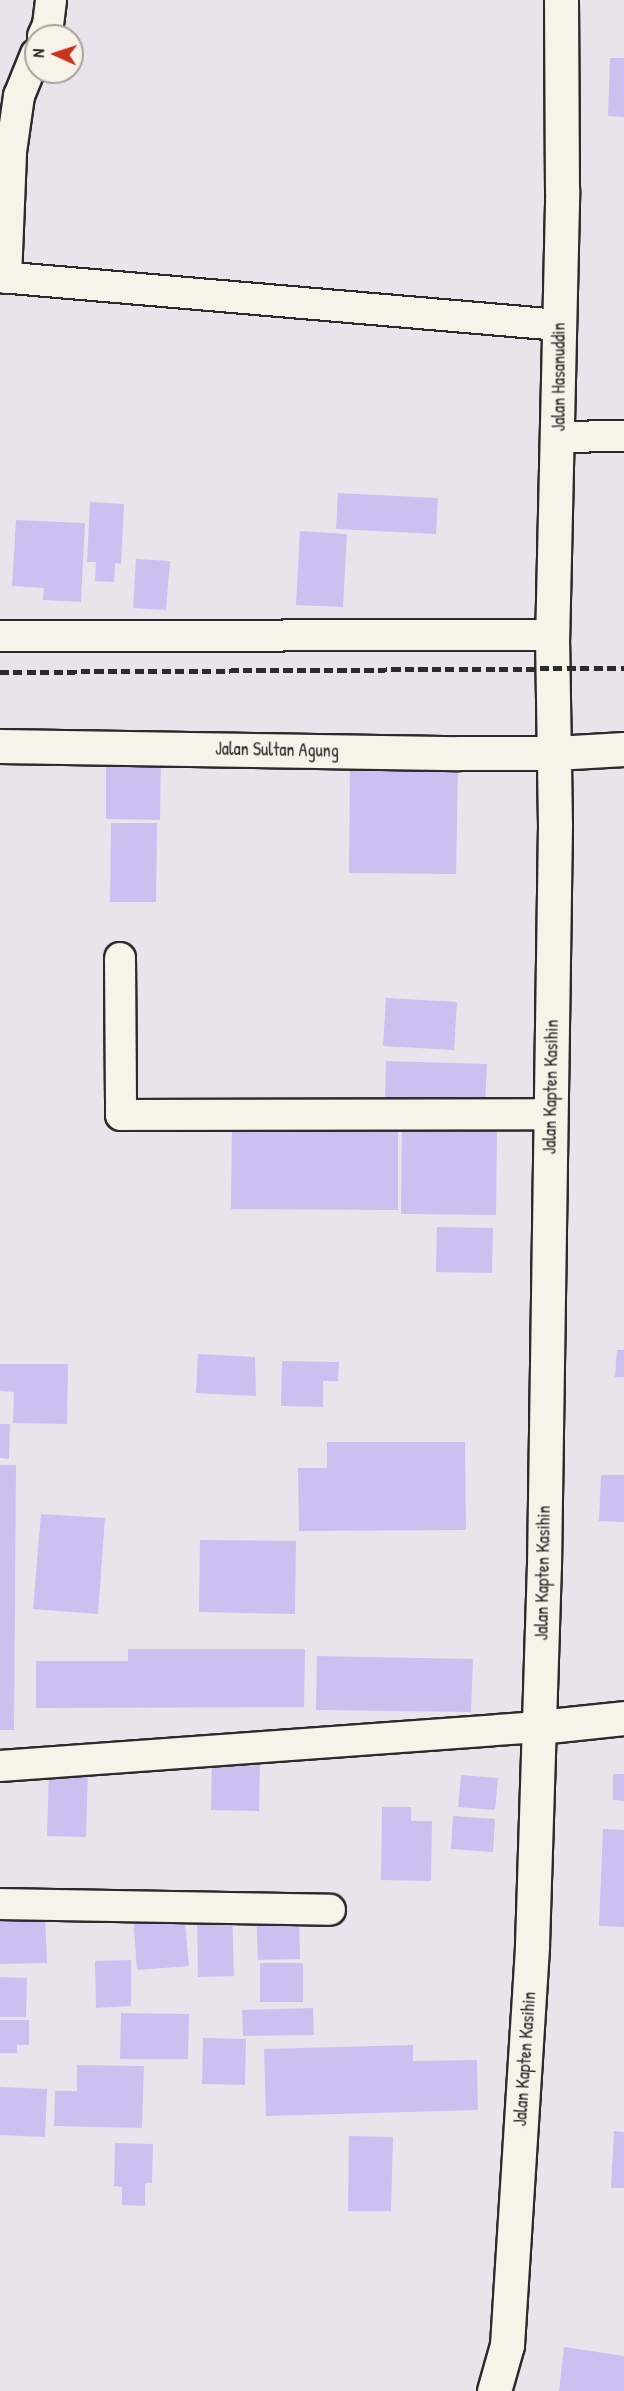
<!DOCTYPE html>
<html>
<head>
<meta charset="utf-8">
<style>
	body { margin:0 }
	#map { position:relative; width:624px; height:2391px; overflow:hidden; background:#ebe3eb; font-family:"Patrick Hand",sans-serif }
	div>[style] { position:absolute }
	.building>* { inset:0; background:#cebff1 }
	.roads { filter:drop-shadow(2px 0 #2b2b2b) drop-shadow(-2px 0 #2b2b2b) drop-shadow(0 2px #2b2b2b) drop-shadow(0 -2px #2b2b2b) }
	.street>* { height:30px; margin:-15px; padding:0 15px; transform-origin:15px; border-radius:15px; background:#f7f3e8 }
	.secondary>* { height:33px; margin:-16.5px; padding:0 16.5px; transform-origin:16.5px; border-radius:16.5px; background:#f7f3e8 }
	.rail>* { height:4.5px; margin-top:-2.25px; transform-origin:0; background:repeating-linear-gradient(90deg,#2b2b2b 0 9px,transparent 0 13.5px) }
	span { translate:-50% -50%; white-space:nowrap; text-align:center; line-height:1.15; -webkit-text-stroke:5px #f7f3e8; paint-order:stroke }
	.street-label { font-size:18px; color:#2b2b2b }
	.north { position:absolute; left:24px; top:24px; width:60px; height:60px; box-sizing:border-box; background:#f7f3e8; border:2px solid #a5a39c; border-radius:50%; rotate:273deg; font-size:16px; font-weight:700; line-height:24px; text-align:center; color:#2b2b2b }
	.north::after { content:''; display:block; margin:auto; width:21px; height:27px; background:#c8321e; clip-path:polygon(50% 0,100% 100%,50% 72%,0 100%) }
</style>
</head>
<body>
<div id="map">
	<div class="building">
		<div style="clip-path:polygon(610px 58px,624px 58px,624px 117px,608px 116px)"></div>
		<div style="clip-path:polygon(338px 493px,438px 498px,436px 534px,336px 529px)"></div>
		<div style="clip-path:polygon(90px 502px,124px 504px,121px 564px,115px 563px,114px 582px,95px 581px,96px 562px,87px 562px)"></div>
		<div style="clip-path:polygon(16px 520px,85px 523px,81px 602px,43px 600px,44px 588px,12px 586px)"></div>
		<div style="clip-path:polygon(300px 531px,347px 534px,343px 607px,296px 605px)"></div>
		<div style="clip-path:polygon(136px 559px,170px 561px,166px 610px,133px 608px)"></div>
		<div style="clip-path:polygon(106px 752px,161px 753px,160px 820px,106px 819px)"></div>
		<div style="clip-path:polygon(350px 766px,458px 768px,456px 874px,349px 873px)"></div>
		<div style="clip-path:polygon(111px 823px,157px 823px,156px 902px,110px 902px)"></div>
		<div style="clip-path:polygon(386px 998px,457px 1002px,454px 1050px,383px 1046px)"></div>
		<div style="clip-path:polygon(386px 1061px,487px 1064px,485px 1103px,385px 1099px)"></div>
		<div style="clip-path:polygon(402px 1124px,497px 1125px,496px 1215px,401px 1214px)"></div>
		<div style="clip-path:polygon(232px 1125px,398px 1126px,398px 1210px,231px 1209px)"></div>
		<div style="clip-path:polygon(437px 1227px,493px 1228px,492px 1273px,436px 1272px)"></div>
		<div style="clip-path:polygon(617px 1350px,624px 1350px,624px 1377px,615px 1377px)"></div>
		<div style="clip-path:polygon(198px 1354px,255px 1357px,256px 1396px,196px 1393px)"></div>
		<div style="clip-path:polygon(282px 1361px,339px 1362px,338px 1381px,323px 1381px,323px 1407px,281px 1406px)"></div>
		<div style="clip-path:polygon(0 1364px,68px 1364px,67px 1424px,13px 1423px,14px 1392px,0 1391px)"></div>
		<div style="clip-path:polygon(0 1424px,10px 1424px,9px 1459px,0 1458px)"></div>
		<div style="clip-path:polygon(327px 1442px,465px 1442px,466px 1530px,299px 1531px,298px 1468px,327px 1468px)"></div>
		<div style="clip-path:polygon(0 1465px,16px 1465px,14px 1730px,0 1730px)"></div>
		<div style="clip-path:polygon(601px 1475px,624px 1475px,624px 1522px,599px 1521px)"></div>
		<div style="clip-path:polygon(41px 1514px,105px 1518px,98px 1614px,33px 1609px)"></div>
		<div style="clip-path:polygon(200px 1540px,296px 1541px,295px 1614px,199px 1612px)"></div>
		<div style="clip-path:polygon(128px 1649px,305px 1649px,304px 1707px,36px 1708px,36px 1661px,128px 1661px)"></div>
		<div style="clip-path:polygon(317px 1656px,473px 1659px,471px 1712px,316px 1710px)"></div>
		<div style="clip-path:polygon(212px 1755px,260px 1756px,259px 1811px,211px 1810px)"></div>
		<div style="clip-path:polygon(49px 1769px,88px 1770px,86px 1837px,47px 1836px)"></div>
		<div style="clip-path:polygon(613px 1774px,624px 1774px,624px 1801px,613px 1800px)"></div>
		<div style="clip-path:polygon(461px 1775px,498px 1778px,495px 1810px,458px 1807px)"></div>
		<div style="clip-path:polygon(382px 1807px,411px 1807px,411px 1821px,432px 1821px,431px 1881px,381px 1880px)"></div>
		<div style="clip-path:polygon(453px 1816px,495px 1819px,493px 1852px,451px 1849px)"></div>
		<div style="clip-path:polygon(603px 1829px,624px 1830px,624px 1927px,599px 1926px)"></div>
		<div style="clip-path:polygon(197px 1910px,232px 1910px,234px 1976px,198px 1977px)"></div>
		<div style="clip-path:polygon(45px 1912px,47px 1963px,0 1964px,0 1914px)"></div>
		<div style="clip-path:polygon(184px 1912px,189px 1966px,137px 1970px,133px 1916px)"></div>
		<div style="clip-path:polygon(256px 1913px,299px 1913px,300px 1959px,258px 1960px)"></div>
		<div style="clip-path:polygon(131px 1960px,131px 2006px,96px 2008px,95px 1961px)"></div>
		<div style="clip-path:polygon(260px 1963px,303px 1963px,303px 2002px,260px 2002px)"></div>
		<div style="clip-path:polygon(0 1977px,27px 1978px,26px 2017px,0 2017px)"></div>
		<div style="clip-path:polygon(313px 2008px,314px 2035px,243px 2036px,242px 2010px)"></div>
		<div style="clip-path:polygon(121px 2013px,189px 2014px,188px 2059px,120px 2059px)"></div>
		<div style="clip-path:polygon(0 2020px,29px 2020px,29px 2045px,17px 2045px,17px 2053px,0 2053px)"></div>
		<div style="clip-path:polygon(203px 2038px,246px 2039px,245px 2085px,202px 2084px)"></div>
		<div style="clip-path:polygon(413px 2045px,413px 2061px,477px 2060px,478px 2110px,266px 2116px,264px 2049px)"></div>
		<div style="clip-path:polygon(77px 2065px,144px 2066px,142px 2128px,54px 2126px,55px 2091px,77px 2091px)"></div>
		<div style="clip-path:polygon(0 2087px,47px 2089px,45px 2137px,0 2135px)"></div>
		<div style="clip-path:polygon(614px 2131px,624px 2132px,624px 2188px,611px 2188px)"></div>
		<div style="clip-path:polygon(349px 2136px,393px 2137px,391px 2211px,348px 2211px)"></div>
		<div style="clip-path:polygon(115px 2143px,153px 2144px,152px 2183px,145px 2183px,145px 2206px,122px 2205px,122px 2187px,114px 2186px)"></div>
		<div style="clip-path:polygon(564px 2347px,624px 2356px,624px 2391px,559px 2391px)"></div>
	</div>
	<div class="roads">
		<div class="street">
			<div style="left:43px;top:36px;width:12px;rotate:-66deg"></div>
			<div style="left:48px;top:25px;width:25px;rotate:-83deg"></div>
			<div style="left:0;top:277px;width:561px;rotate:4.91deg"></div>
			<div style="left:6px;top:278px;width:126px;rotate:-87.7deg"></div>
			<div style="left:11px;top:152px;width:57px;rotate:-81.9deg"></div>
			<div style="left:19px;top:96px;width:45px;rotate:-68deg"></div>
			<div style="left:558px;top:437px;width:66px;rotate:-0.9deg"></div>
			<div style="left:0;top:636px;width:552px;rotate:-0.1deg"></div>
			<div style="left:120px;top:958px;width:157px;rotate:89.6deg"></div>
			<div style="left:121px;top:1115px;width:429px;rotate:-0.1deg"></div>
			<div style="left:0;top:1766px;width:540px;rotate:-4.14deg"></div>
			<div style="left:0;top:1904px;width:330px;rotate:1deg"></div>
		</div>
		<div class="secondary">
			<div style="left:0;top:746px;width:459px;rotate:0.9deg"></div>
			<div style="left:459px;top:753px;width:96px"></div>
			<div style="left:555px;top:753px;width:69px;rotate:-3.3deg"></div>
			<div style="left:539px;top:1727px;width:85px;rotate:-6deg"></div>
			<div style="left:494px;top:2391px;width:48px;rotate:-74.2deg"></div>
			<div style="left:507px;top:2345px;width:401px;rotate:-86.4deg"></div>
			<div style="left:532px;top:1945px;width:379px;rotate:-88.2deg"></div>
			<div style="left:544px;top:1566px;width:740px;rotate:-89.15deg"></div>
			<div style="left:555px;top:826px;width:182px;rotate:-90.9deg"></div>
			<div style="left:552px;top:644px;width:454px;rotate:-88.7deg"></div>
			<div style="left:562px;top:190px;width:190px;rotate:-90.3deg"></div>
		</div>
	</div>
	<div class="rail">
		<div style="left:0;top:672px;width:624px;rotate:-0.37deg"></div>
	</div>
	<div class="street-label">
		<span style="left:559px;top:377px;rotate:-90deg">Jalan Hasanuddin</span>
		<span style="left:277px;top:750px;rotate:1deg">Jalan Sultan Agung</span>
		<span style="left:551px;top:1087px;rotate:-89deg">Jalan Kapten Kasihin</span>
		<span style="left:543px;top:1573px;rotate:-89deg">Jalan Kapten Kasihin</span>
		<span style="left:525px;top:2059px;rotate:-86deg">Jalan Kapten Kasihin</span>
	</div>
	<div class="north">N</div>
</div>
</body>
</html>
